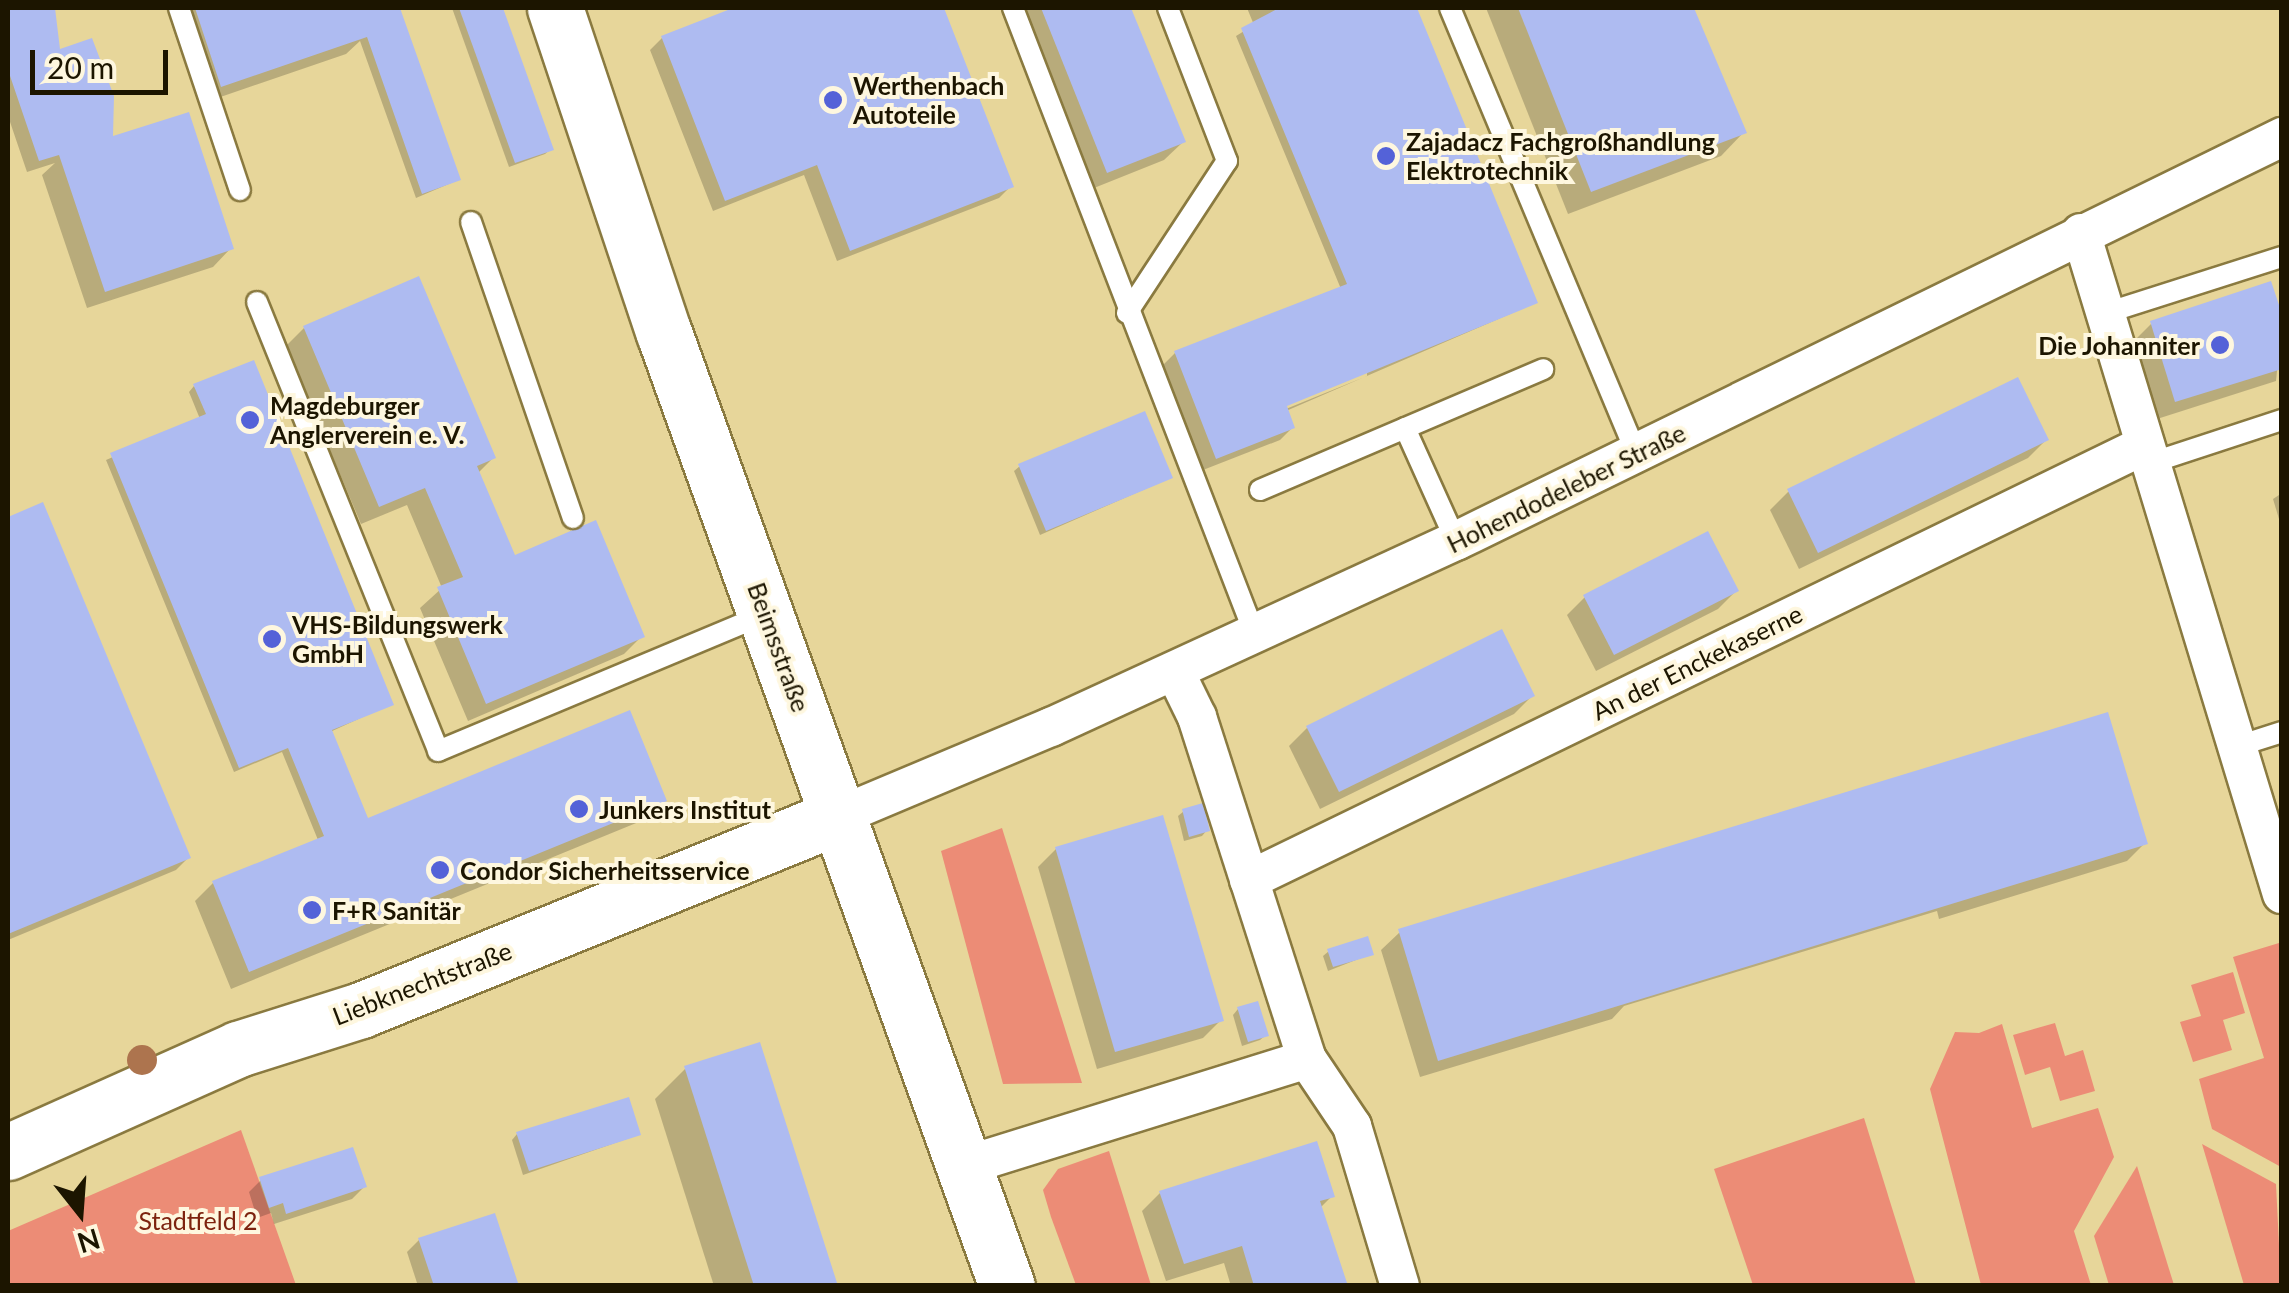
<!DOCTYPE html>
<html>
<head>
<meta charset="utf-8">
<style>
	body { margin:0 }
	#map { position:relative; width:2289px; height:1293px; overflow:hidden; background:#e7d69a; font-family:Lato,sans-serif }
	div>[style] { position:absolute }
	.green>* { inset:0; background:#ec8c76 }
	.shadow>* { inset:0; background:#0003 }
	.building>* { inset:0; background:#aebbf1 }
	.roads { filter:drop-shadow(2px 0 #8a7a40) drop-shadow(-2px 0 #8a7a40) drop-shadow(0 2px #8a7a40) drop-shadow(0 -2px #8a7a40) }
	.lane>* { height:20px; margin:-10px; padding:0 10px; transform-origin:10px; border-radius:10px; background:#fff }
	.street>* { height:38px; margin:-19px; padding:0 19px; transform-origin:19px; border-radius:19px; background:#fff }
	.secondary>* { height:55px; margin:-27.5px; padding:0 27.5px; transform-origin:27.5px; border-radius:27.5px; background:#fff }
	.trees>* { width:30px; height:30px; margin:-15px; border-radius:50%; background:#ad744e }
	.dots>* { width:28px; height:28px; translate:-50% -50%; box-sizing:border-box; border:5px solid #fef7df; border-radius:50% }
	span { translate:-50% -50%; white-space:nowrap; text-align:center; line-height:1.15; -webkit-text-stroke:8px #fef7df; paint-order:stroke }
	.poi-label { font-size:25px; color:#1c1500; font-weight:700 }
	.left { translate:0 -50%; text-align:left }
	.right { translate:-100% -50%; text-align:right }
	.street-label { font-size:25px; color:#1c1500 }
	.park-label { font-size:25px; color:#7d230f }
	.frame { position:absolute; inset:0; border:10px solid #1c1500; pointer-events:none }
	.north { position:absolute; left:30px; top:1163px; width:100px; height:100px; -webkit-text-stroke:8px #fef7df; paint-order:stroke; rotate:163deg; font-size:28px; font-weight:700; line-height:40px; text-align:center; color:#1c1500 }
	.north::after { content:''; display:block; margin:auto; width:35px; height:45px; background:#1c1500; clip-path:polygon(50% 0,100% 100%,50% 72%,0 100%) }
	.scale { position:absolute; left:30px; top:50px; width:138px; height:45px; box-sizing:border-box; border:5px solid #1c1500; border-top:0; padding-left:12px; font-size:30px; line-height:35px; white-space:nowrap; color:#1c1500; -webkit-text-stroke:8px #fef7df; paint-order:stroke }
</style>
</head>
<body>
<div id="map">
	<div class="green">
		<div style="clip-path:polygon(1002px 828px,1082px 1083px,1003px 1084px,941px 851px)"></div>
		<div style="clip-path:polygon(2279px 943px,2282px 951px,2281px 1167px,2212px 1129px,2199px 1079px,2264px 1058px,2233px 957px)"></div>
		<div style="clip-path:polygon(2233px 972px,2245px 1013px,2223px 1020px,2232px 1050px,2193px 1062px,2180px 1022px,2201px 1016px,2191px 985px)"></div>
		<div style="clip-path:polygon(2055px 1023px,2065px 1056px,2083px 1050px,2095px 1091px,2060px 1101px,2050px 1067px,2025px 1075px,2013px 1035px)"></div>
		<div style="clip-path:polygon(2002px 1024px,2032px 1128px,2098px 1108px,2114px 1157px,2074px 1231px,2091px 1285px,1981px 1285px,1930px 1089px,1955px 1032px,1979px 1033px)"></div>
		<div style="clip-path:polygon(1864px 1118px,1916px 1285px,1753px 1285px,1714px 1169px)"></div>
		<div style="clip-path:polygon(241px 1130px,296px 1285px,8px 1285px,8px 1231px)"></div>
		<div style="clip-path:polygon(2202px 1144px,2276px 1184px,2281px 1285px,2244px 1285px)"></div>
		<div style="clip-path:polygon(1109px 1151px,1151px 1285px,1076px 1285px,1051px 1217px,1043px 1190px,1058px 1169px)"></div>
		<div style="clip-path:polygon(2137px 1166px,2174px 1285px,2109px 1285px,2094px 1236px)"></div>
	</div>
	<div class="shadow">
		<div style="clip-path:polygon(8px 8px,51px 8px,58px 52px,104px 142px,231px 248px,213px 267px,87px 308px,42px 175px,55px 163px,27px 172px,8px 116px)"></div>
		<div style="clip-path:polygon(179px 8px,397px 8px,458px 180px,416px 198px,360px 41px,346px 54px,203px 103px)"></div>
		<div style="clip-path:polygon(452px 8px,500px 8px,551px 149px,545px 154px,509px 167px)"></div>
		<div style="clip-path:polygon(740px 8px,942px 8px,1011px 186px,999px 198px,837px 261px,804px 175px,713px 211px,650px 50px,662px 38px)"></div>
		<div style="clip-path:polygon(1016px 8px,1129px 8px,1183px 142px,1164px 160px,1089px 190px)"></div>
		<div style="clip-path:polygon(evenodd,1247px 8px,1415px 8px,1535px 303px,1286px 411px,1292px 428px,1280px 440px,1203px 470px,1163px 365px,1175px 353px,1341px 289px,1236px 36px,1254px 25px,1247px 8px,1367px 370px,1367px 376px,1276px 413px,1274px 408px,1367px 370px)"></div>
		<div style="clip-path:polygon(1486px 8px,1692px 8px,1744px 132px,1721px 156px,1568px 214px)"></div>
		<div style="clip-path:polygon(2282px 322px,2276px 381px,2157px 419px,2134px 341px,2152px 323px)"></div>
		<div style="clip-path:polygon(304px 328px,493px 458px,478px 473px,514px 558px,642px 636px,624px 654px,468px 721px,420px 608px,442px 588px,407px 505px,361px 524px,286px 346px)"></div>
		<div style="clip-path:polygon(2017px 380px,2046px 440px,2028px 458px,1799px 569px,1770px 510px,1788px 492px)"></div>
		<div style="clip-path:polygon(194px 386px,391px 704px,330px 732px,366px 821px,664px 801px,646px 819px,231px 989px,195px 901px,213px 883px,318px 840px,282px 752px,234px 772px,106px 460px,200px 419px,189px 392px)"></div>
		<div style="clip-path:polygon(1020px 466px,1170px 478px,1040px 535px,1014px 471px)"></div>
		<div style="clip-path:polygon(2282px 493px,2282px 529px,2273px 499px)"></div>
		<div style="clip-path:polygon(42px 505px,188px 858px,176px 870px,8px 940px,8px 520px)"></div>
		<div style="clip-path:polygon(1736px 591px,1718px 609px,1596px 671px,1567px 615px,1585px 597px)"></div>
		<div style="clip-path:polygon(1532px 696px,1514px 714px,1320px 809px,1289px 746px,1307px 728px)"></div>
		<div style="clip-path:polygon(1184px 811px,1207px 830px,1202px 836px,1184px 841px,1178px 816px)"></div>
		<div style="clip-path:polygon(2145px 843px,2127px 861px,1939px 919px,1937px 911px,1624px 1006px,1612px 1019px,1420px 1077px,1381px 950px,1400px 932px)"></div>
		<div style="clip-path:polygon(1056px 849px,1221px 1020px,1203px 1038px,1097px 1069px,1038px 867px)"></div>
		<div style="clip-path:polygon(1329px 951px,1371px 954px,1328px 971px,1323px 956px)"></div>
		<div style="clip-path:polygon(1238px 1009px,1266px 1035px,1260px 1040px,1242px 1046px,1233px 1015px)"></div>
		<div style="clip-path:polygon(686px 1068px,835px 1286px,714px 1286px,655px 1099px)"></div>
		<div style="clip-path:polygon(517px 1134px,638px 1135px,523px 1175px,512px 1140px)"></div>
		<div style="clip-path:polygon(261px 1180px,364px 1187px,352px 1199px,274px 1224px,271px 1213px,257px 1218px,249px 1192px)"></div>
		<div style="clip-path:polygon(1160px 1193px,1332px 1196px,1320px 1208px,1345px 1286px,1231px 1286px,1224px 1263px,1166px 1281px,1142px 1211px)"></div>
		<div style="clip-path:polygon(419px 1240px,517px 1286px,418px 1286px,407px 1252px)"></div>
	</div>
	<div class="building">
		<div style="clip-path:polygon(8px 8px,55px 8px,60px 49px,92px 38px,114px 96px,113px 136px,189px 112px,234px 249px,105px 292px,59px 155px,39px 161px,8px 70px)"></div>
		<div style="clip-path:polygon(195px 8px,400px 8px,461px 180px,422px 194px,367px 37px,221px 87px)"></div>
		<div style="clip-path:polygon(459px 8px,503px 8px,554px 150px,515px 163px)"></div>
		<div style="clip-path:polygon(733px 8px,944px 8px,1014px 187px,850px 251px,817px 165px,725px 201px,661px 36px)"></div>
		<div style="clip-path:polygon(1041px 8px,1131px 8px,1186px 142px,1107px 173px)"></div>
		<div style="clip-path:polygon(1279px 8px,1417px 8px,1538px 303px,1287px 406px,1295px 428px,1216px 459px,1174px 351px,1347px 284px,1241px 28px)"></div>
		<div style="clip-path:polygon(1518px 8px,1694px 8px,1747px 133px,1591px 192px)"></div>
		<div style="clip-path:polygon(419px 276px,496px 458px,477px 466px,515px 555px,596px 520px,645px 637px,486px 704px,437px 587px,463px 577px,425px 488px,379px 507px,303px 326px)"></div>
		<div style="clip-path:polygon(2271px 281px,2282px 314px,2282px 369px,2175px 402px,2150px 321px)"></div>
		<div style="clip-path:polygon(254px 360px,394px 705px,332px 730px,368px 818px,630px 710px,667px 801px,249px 972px,212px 881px,324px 836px,288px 748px,239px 768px,110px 453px,206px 414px,193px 384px)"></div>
		<div style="clip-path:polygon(2018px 377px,2049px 440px,1818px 553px,1787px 489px)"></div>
		<div style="clip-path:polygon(1145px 411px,1173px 478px,1046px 531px,1018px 464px)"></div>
		<div style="clip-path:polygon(43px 502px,191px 858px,8px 934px,8px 517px)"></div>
		<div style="clip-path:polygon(1708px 531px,1739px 591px,1614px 655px,1583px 595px)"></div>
		<div style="clip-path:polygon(1502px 629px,1535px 696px,1339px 792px,1306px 726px)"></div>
		<div style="clip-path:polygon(2108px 712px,2148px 844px,1438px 1061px,1398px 929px)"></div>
		<div style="clip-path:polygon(1203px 803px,1210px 831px,1189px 837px,1182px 809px)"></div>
		<div style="clip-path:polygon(1163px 815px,1224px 1021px,1115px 1052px,1055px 847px)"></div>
		<div style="clip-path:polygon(1368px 936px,1374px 955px,1333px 967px,1327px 949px)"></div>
		<div style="clip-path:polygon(1258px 1001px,1269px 1036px,1248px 1042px,1237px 1007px)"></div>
		<div style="clip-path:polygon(760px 1042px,838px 1286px,754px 1286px,684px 1066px)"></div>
		<div style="clip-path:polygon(629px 1097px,641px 1135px,529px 1171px,516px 1132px)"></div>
		<div style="clip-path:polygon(1317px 1141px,1335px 1197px,1320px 1201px,1348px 1286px,1254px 1286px,1242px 1246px,1184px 1264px,1159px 1191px)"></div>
		<div style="clip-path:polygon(353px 1147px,367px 1187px,286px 1214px,283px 1203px,269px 1208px,259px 1177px)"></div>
		<div style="clip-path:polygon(495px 1213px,519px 1286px,434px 1286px,418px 1238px)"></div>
	</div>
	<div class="roads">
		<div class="lane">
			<div style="left:179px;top:8px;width:192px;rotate:71.5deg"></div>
			<div style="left:1013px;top:8px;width:672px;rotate:68.9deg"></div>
			<div style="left:1450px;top:8px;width:485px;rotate:67.3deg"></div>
			<div style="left:471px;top:222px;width:313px;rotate:71deg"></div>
			<div style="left:257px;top:302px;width:484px;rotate:68deg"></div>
			<div style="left:438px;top:751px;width:355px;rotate:-22.7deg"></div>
			<div style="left:1127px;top:313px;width:182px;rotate:-56.7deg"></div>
			<div style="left:1227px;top:161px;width:164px;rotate:-111.1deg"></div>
			<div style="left:2106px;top:313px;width:185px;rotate:-17.7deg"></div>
			<div style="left:1405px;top:428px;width:124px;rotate:65.7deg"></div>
			<div style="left:2151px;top:463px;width:138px;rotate:-18.2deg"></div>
			<div style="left:1260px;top:490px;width:308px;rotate:-23.1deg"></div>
			<div style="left:2235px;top:747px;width:49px;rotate:-17.7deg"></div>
		</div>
		<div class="street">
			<div style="left:2081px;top:233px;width:691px;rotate:73.09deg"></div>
			<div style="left:1175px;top:672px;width:50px;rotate:63.9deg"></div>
			<div style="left:1197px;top:717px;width:359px;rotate:72.2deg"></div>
			<div style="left:1307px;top:1059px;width:81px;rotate:56.1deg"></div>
			<div style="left:1352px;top:1126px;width:167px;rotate:73.3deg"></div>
			<div style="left:839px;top:816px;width:230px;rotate:-22.8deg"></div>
			<div style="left:1051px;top:727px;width:446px;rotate:-24.7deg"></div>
			<div style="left:1456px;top:541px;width:920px;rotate:-26.06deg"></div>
			<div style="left:1249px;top:880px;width:996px;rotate:-25.9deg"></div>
			<div style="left:964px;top:1166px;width:359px;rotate:-17.3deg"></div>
		</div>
		<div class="secondary">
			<div style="left:555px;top:8px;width:343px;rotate:71.5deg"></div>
			<div style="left:664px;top:333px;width:1013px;rotate:70.21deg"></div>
			<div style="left:8px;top:1152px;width:252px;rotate:-24.1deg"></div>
			<div style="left:238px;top:1049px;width:129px;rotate:-17.6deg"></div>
			<div style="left:361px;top:1010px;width:516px;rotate:-22.09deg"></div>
		</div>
	</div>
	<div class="trees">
		<div style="left:142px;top:1060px"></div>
	</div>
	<div class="dots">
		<div style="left:833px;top:100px;background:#5462d8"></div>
		<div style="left:1386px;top:156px;background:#5462d8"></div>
		<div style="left:2220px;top:345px;background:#5462d8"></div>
		<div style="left:250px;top:420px;background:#5462d8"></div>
		<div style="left:272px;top:639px;background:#5462d8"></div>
		<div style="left:579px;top:809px;background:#5462d8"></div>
		<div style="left:440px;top:870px;background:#5462d8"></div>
		<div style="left:312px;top:910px;background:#5462d8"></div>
	</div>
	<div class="poi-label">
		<span class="left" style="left:853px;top:100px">Werthenbach<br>Autoteile</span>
		<span class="left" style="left:1406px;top:156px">Zajadacz Fachgroßhandlung<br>Elektrotechnik</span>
		<span class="right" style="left:2200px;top:345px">Die Johanniter</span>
		<span class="left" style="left:270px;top:420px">Magdeburger<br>Anglerverein e. V.</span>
		<span class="left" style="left:292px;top:639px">VHS-Bildungswerk<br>GmbH</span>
		<span class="left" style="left:599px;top:809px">Junkers Institut</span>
		<span class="left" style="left:460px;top:870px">Condor Sicherheitsservice</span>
		<span class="left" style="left:332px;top:910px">F+R Sanitär</span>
	</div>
	<div class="street-label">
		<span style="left:1566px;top:488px;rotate:-26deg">Hohendodeleber Straße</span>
		<span style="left:779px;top:647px;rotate:70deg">Beimsstraße</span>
		<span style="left:1697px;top:662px;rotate:-26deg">An der Enckekaserne</span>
		<span style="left:422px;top:983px;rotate:-21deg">Liebknechtstraße</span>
	</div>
	<div class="park-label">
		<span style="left:198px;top:1220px">Stadtfeld 2</span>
	</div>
	<div class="frame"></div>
	<div class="north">N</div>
	<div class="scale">20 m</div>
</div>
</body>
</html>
